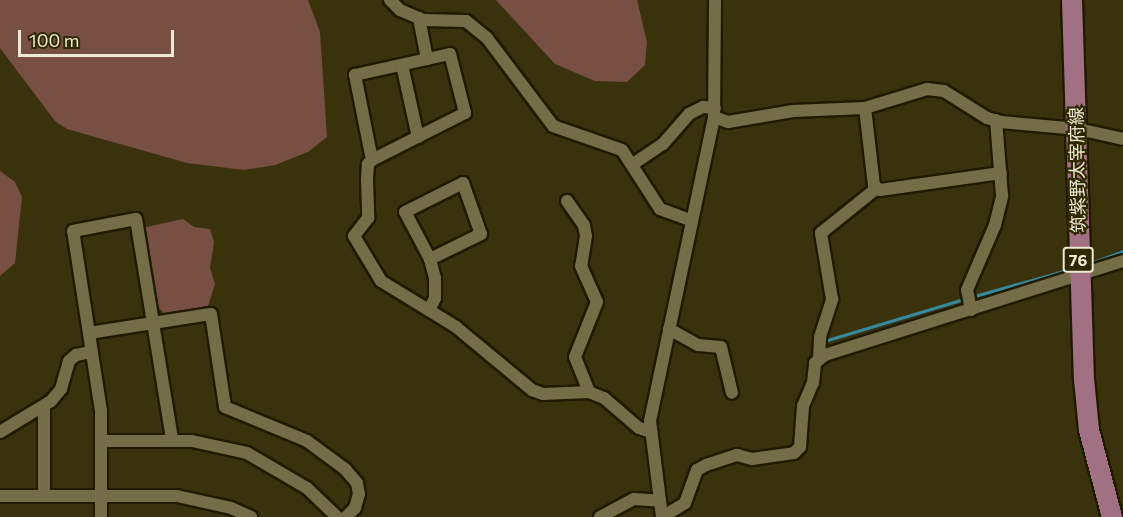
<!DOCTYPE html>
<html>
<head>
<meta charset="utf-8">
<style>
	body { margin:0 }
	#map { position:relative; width:1123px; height:517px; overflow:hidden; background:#3a320c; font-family:Commissioner,"Noto Sans JP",sans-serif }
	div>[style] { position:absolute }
	.green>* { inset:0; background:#775043 }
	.stream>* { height:3px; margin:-1.5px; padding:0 1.5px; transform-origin:1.5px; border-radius:1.5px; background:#358aa0 }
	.roads { filter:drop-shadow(2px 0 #1f1a00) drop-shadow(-2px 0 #1f1a00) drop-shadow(0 2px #1f1a00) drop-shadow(0 -2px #1f1a00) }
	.street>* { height:12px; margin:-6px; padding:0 6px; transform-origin:6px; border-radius:6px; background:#746d47 }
	.primary>* { height:20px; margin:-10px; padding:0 10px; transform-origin:10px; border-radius:10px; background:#a17082 }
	span { translate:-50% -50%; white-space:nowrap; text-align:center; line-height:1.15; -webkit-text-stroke:4.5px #302801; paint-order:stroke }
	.shield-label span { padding:2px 4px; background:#302801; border:2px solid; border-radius:4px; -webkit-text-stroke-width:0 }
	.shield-label { font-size:16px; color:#ede9d4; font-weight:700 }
	.street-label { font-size:18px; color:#ede9d4 }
	.scale { position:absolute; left:18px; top:30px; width:156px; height:27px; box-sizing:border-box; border:3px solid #ede9d4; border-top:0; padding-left:8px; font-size:18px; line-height:21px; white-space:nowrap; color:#ede9d4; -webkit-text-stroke:4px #302801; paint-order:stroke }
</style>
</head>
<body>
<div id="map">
	<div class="green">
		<div style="clip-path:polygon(0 0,308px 0,320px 32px,327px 137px,308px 152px,275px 165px,244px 170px,187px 163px,67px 129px,55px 121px,0 48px)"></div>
		<div style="clip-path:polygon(496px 0,637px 0,647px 42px,645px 65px,627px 82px,595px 81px,555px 64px)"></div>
		<div style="clip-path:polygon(0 171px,15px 182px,22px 197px,15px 263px,0 276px)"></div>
		<div style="clip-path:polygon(183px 219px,194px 227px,210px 229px,214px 242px,210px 268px,215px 284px,208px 306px,165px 314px,157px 306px,142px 228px)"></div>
	</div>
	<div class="stream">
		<div style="left:1086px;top:265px;width:40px;rotate:-21deg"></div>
		<div style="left:971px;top:297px;width:107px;rotate:-15.7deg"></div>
		<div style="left:824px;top:341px;width:146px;rotate:-16.7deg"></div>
	</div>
	<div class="roads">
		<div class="street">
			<div style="left:390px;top:0;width:14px;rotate:45deg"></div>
			<div style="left:400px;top:10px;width:26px;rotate:23deg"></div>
			<div style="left:424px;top:20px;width:42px;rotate:1.4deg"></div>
			<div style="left:466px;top:21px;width:27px;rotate:39deg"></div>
			<div style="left:487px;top:38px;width:110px;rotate:53.1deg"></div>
			<div style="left:553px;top:126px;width:73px;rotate:19.2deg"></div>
			<div style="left:622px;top:150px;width:70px;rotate:57.2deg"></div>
			<div style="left:660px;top:209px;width:33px;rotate:20deg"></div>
			<div style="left:419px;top:18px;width:42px;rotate:79deg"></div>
			<div style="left:450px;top:54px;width:61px;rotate:75.7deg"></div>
			<div style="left:465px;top:113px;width:104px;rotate:153.2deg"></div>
			<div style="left:372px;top:160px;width:87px;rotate:-101.3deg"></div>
			<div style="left:355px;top:75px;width:97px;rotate:-12.5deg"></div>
			<div style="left:402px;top:65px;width:74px;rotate:77.5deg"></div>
			<div style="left:865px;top:108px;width:79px;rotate:83.4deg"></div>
			<div style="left:874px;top:186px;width:7px;rotate:34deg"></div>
			<div style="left:880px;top:190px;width:122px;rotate:-8deg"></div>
			<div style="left:714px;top:117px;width:15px;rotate:20deg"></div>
			<div style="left:728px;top:122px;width:66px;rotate:-9.6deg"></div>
			<div style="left:793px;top:111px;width:72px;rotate:-2.4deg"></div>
			<div style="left:865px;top:108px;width:65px;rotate:-17deg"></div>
			<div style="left:927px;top:89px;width:17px;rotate:7deg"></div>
			<div style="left:944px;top:91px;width:51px;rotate:32.1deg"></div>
			<div style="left:987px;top:118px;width:15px;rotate:16deg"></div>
			<div style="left:1001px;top:122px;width:77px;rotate:5.2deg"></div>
			<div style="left:1078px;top:129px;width:46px;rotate:12.5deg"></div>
			<div style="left:372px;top:160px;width:6px;rotate:135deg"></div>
			<div style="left:368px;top:164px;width:16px;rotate:94deg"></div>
			<div style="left:367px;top:180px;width:38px;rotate:88deg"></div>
			<div style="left:368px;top:218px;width:23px;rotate:128deg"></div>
			<div style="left:354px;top:236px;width:52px;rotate:59deg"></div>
			<div style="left:381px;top:281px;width:88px;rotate:31.5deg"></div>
			<div style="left:456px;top:327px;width:99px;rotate:39.7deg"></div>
			<div style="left:532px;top:390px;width:12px;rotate:20deg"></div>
			<div style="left:543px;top:394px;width:46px;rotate:-2.5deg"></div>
			<div style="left:589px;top:392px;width:16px;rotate:22deg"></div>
			<div style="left:604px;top:398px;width:46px;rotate:40.6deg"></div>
			<div style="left:639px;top:428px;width:13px;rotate:18deg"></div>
			<div style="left:633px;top:164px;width:36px;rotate:-34deg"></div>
			<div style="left:663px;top:144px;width:40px;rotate:-49deg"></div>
			<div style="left:689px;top:114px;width:16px;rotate:-27deg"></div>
			<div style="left:703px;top:107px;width:12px;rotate:5deg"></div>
			<div style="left:567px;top:201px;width:29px;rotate:55deg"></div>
			<div style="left:584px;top:225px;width:11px;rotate:80deg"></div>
			<div style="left:586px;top:236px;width:30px;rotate:99deg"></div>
			<div style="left:581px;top:266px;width:39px;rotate:66deg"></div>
			<div style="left:597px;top:302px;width:59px;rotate:111.8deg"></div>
			<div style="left:575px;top:357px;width:38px;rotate:68deg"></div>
			<div style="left:430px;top:308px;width:11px;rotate:-63deg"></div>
			<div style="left:435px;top:298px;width:20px;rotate:-90deg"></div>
			<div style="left:435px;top:278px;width:20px;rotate:-105deg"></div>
			<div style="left:430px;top:259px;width:53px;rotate:-118deg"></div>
			<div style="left:405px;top:212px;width:65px;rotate:-26.6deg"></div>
			<div style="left:463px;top:183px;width:54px;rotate:70.6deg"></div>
			<div style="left:481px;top:234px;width:57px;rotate:153.9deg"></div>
			<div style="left:971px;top:310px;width:20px;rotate:-101deg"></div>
			<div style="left:967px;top:290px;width:71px;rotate:-66.7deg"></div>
			<div style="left:995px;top:225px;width:30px;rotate:-76deg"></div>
			<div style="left:1002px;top:196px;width:76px;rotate:-94.5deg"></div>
			<div style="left:669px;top:329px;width:33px;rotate:29deg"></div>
			<div style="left:698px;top:345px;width:23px;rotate:5deg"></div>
			<div style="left:721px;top:347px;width:47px;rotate:76.6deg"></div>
			<div style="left:89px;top:333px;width:123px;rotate:-8.9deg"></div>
			<div style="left:211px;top:314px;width:94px;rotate:81.4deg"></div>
			<div style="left:225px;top:407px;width:89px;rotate:22.5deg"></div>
			<div style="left:307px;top:441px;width:47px;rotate:36.4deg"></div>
			<div style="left:345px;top:469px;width:18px;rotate:49deg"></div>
			<div style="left:357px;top:483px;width:11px;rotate:80deg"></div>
			<div style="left:359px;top:494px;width:15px;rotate:106deg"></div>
			<div style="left:355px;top:508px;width:13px;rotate:135deg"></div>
			<div style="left:819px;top:359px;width:22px;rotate:-87deg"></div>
			<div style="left:820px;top:337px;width:40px;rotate:-72deg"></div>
			<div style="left:832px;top:299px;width:67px;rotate:-99.5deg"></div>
			<div style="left:821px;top:233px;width:72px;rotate:-38.8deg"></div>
			<div style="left:44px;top:408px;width:88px;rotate:90deg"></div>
			<div style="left:0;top:432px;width:60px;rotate:-31.3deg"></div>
			<div style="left:51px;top:401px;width:16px;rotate:-50deg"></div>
			<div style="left:61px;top:389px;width:29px;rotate:-74deg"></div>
			<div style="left:69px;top:361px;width:9px;rotate:-41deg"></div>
			<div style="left:76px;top:355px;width:16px;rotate:-11deg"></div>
			<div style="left:102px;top:441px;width:90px"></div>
			<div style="left:192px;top:441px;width:56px;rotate:12.3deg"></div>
			<div style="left:247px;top:453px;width:69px;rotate:30.3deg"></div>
			<div style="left:307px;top:488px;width:42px;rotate:44deg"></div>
			<div style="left:0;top:496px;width:177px"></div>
			<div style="left:177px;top:496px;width:55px;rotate:12.5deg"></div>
			<div style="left:231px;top:508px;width:22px;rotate:24deg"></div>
			<div style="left:101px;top:517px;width:106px;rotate:-90deg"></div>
			<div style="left:101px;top:411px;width:182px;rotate:-98.8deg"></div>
			<div style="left:73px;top:231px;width:64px;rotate:-10.8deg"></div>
			<div style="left:136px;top:219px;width:224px;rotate:80.7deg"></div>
			<div style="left:600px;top:517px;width:38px;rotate:-28deg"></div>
			<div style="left:634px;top:499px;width:26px;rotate:4deg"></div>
			<div style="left:662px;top:517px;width:27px;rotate:-31deg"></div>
			<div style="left:685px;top:503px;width:35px;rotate:-70deg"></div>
			<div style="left:697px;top:470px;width:10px;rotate:-29deg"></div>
			<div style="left:706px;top:465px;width:33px;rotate:-18deg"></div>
			<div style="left:737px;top:455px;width:16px;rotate:15deg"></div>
			<div style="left:752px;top:459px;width:42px;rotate:-8.1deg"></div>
			<div style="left:794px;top:453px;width:8px;rotate:-45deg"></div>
			<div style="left:800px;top:447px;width:41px;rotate:-85.8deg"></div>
			<div style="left:803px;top:406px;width:25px;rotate:-67deg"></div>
			<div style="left:813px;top:383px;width:20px;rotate:-84deg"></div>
			<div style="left:815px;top:363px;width:13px;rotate:-39deg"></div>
			<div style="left:825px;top:355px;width:312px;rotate:-17.5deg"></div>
			<div style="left:662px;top:517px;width:97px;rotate:-97.1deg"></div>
			<div style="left:650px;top:421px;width:311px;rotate:-78.1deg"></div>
			<div style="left:714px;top:117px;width:117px;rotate:-89.5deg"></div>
		</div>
		<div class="primary">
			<div style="left:1072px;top:0;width:379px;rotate:88.2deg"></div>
			<div style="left:1084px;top:379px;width:51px;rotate:84.4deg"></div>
			<div style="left:1089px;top:430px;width:90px;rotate:75.2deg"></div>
		</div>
	</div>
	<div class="shield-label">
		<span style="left:1078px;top:260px">76</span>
	</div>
	<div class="street-label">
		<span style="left:1077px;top:170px;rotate:-91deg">筑紫野太宰府線</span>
	</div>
	<div class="scale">100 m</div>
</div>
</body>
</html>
